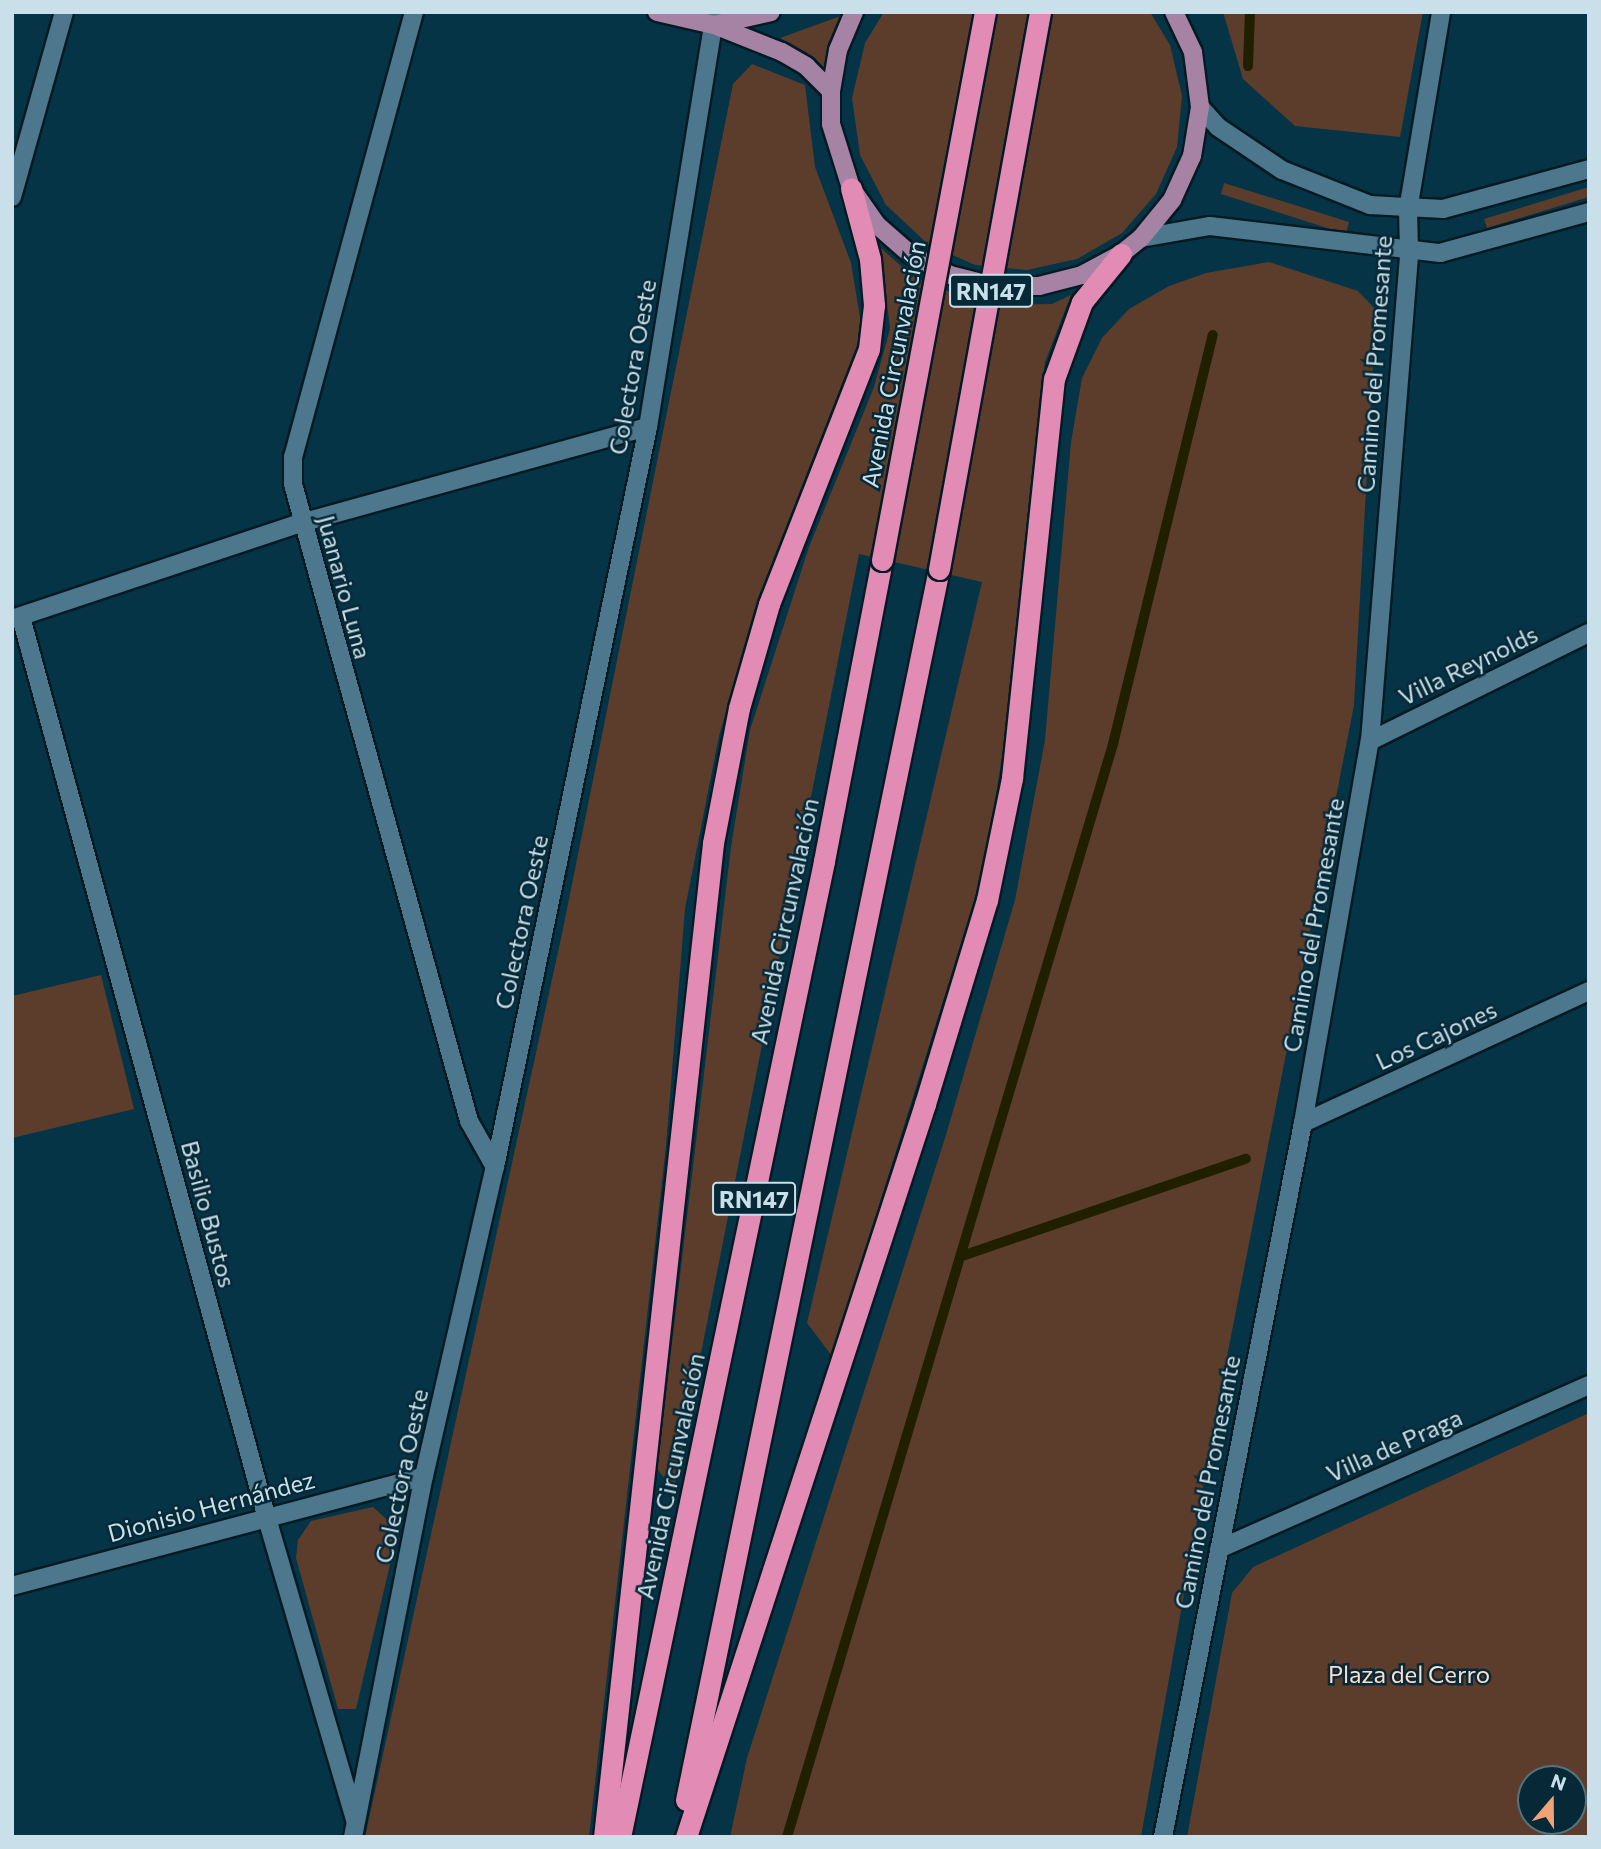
<!DOCTYPE html>
<html>
<head>
<meta charset="utf-8">
<style>
	body { margin:0 }
	#map { position:relative; width:1601px; height:1849px; overflow:hidden; background:#043446; font-family:Commissioner,sans-serif }
	div>[style] { position:absolute }
	.green>* { inset:0; background:#5c3d2c }
	.stream>* { height:10px; margin:-5px; padding:0 5px; transform-origin:5px; border-radius:5px; background:#202001 }
	.roads { filter:drop-shadow(2px 0 #041a24) drop-shadow(-2px 0 #041a24) drop-shadow(0 2px #041a24) drop-shadow(0 -2px #041a24) }
	.minor>* { height:18px; margin:-9px; padding:0 9px; transform-origin:9px; border-radius:9px; background:#4c778c }
	.major>* { height:18px; margin:-9px; padding:0 9px; transform-origin:9px; border-radius:9px; background:#a683a5 }
	.highway>* { height:21px; margin:-10.5px; padding:0 10.5px; transform-origin:10.5px; border-radius:10.5px; background:#e28bb5 }
	.bridges { filter:drop-shadow(2px 0 #041a24) drop-shadow(-2px 0 #041a24) drop-shadow(0 2px #041a24) drop-shadow(0 -2px #041a24) }
	.highway-bridge>* { height:21px; margin:-10.5px; padding:0 10.5px; transform-origin:10.5px; border-radius:10.5px; background:#e28bb5 }
	span { translate:-50% -50%; white-space:nowrap; text-align:center; line-height:1.15; -webkit-text-stroke:5px #072937; paint-order:stroke }
	.shield-label span { padding:2px 5px; background:#072937; border:2px solid; border-radius:5px; -webkit-text-stroke-width:0 }
	.shield-label { font-size:23px; color:#c9e0eb; font-weight:700 }
	.street-label { font-size:24px; color:#c9e0eb }
	.park-label { font-size:24px; color:#fedcca }
	.frame { position:absolute; inset:0; border:14px solid #c9e0eb; pointer-events:none }
	.north { position:absolute; left:1517px; top:1765px; width:70px; height:70px; box-sizing:border-box; background:#072937; border:2px solid #55727f; border-radius:50%; rotate:20deg; font-size:19px; font-weight:700; line-height:28px; text-align:center; color:#c9e0eb }
	.north::after { content:''; display:block; margin:auto; width:24px; height:32px; background:#efa377; clip-path:polygon(50% 0,100% 100%,50% 72%,0 100%) }
</style>
</head>
<body>
<div id="map">
	<div class="green">
		<div style="clip-path:polygon(884px 12px,1150px 12px,1170px 45px,1182px 96px,1177px 147px,1156px 194px,1122px 233px,1077px 259px,1027px 270px,975px 265px,928px 244px,886px 205px,860px 155px,852px 98px,865px 43px)"></div>
		<div style="clip-path:polygon(1223px 12px,1423px 12px,1400px 137px,1295px 126px,1243px 79px)"></div>
		<div style="clip-path:polygon(846px 14px,829px 78px,807px 53px,780px 38px)"></div>
		<div style="clip-path:polygon(752px 64px,805px 85px,815px 167px,851px 263px,863px 335px,757px 609px,719px 736px,685px 909px,666px 1146px,589px 1837px,365px 1837px,563px 929px,733px 84px)"></div>
		<div style="clip-path:polygon(1224px 183px,1349px 222px,1346px 234px,1221px 194px)"></div>
		<div style="clip-path:polygon(1589px 187px,1589px 197px,1487px 228px,1484px 219px)"></div>
		<div style="clip-path:polygon(881px 248px,911px 275px,950px 292px,1007px 305px,1052px 304px,1071px 295px,1045px 362px,1011px 700px,984px 870px,832px 1356px,807px 1323px,982px 582px,859px 554px,674px 1490px,657px 1469px,731px 847px,750px 730px,809px 547px,874px 387px,890px 329px)"></div>
		<div style="clip-path:polygon(1269px 262px,1358px 291px,1376px 310px,1354px 705px,1216px 1413px,1141px 1837px,730px 1837px,747px 1758px,945px 1138px,1015px 900px,1045px 740px,1071px 442px,1082px 378px,1102px 338px,1129px 309px,1169px 286px,1206px 273px)"></div>
		<div style="clip-path:polygon(101px 975px,134px 1109px,12px 1138px,12px 996px)"></div>
		<div style="clip-path:polygon(evenodd,1589px 1413px,1589px 1837px,1187px 1837px,1232px 1593px,1253px 1567px,1589px 1413px,1531px 1779px,1573px 1779px,1573px 1821px,1531px 1821px,1531px 1779px)"></div>
		<div style="clip-path:polygon(373px 1507px,393px 1525px,396px 1539px,356px 1709px,338px 1709px,296px 1558px,298px 1540px,311px 1521px)"></div>
	</div>
	<div class="stream">
		<div style="left:1248px;top:66px;width:54px;rotate:-87.9deg"></div>
		<div style="left:962px;top:1256px;width:300px;rotate:-18.9deg"></div>
		<div style="left:787px;top:1837px;width:1141px;rotate:-73.39deg"></div>
		<div style="left:1113px;top:744px;width:421px;rotate:-76.3deg"></div>
	</div>
	<div class="roads">
		<div class="minor">
			<div style="left:414px;top:12px;width:461px;rotate:105.2deg"></div>
			<div style="left:293px;top:457px;width:27px;rotate:90deg"></div>
			<div style="left:293px;top:484px;width:661px;rotate:74.55deg"></div>
			<div style="left:469px;top:1121px;width:53px;rotate:60.5deg"></div>
			<div style="left:1200px;top:107px;width:27px;rotate:48deg"></div>
			<div style="left:1218px;top:127px;width:77px;rotate:33.9deg"></div>
			<div style="left:1282px;top:170px;width:95px;rotate:21.7deg"></div>
			<div style="left:1370px;top:205px;width:73px;rotate:3.1deg"></div>
			<div style="left:1443px;top:209px;width:151px;rotate:-15.3deg"></div>
			<div style="left:12px;top:197px;width:192px;rotate:-74.3deg"></div>
			<div style="left:1141px;top:238px;width:70px;rotate:-9.9deg"></div>
			<div style="left:1210px;top:226px;width:232px;rotate:6.7deg"></div>
			<div style="left:1440px;top:253px;width:155px;rotate:-15.4deg"></div>
			<div style="left:21px;top:617px;width:931px;rotate:74.74deg"></div>
			<div style="left:266px;top:1515px;width:318px;rotate:73.7deg"></div>
			<div style="left:12px;top:619px;width:305px;rotate:-18.4deg"></div>
			<div style="left:301px;top:523px;width:360px;rotate:-15.5deg"></div>
			<div style="left:1370px;top:741px;width:244px;rotate:-26.3deg"></div>
			<div style="left:1303px;top:1123px;width:315px;rotate:-24.8deg"></div>
			<div style="left:1219px;top:1549px;width:405px;rotate:-23.9deg"></div>
			<div style="left:12px;top:1586px;width:426px;rotate:-14.9deg"></div>
			<div style="left:353px;top:1837px;width:368px;rotate:-78.9deg"></div>
			<div style="left:424px;top:1476px;width:317px;rotate:-77.1deg"></div>
			<div style="left:495px;top:1167px;width:756px;rotate:-78.32deg"></div>
			<div style="left:648px;top:427px;width:420px;rotate:-80.8deg"></div>
			<div style="left:1163px;top:1837px;width:728px;rotate:-78.91deg"></div>
			<div style="left:1303px;top:1123px;width:388px;rotate:-80.1deg"></div>
			<div style="left:1370px;top:741px;width:492px;rotate:-85.4deg"></div>
			<div style="left:1409px;top:251px;width:41px;rotate:-91.4deg"></div>
			<div style="left:1408px;top:210px;width:201px;rotate:-80.5deg"></div>
		</div>
		<div class="major">
			<div style="left:657px;top:12px;width:58px;rotate:12.8deg"></div>
			<div style="left:714px;top:25px;width:73px;rotate:21.7deg"></div>
			<div style="left:782px;top:52px;width:28px;rotate:30deg"></div>
			<div style="left:806px;top:66px;width:35px;rotate:45deg"></div>
			<div style="left:854px;top:12px;width:41px;rotate:112.8deg"></div>
			<div style="left:838px;top:50px;width:42px;rotate:99.7deg"></div>
			<div style="left:831px;top:91px;width:33px;rotate:90deg"></div>
			<div style="left:831px;top:124px;width:67px;rotate:72.6deg"></div>
			<div style="left:851px;top:188px;width:45px;rotate:54.9deg"></div>
			<div style="left:877px;top:225px;width:44px;rotate:41.3deg"></div>
			<div style="left:910px;top:254px;width:45px;rotate:27.7deg"></div>
			<div style="left:950px;top:275px;width:45px;rotate:14deg"></div>
			<div style="left:994px;top:286px;width:45px"></div>
			<div style="left:1039px;top:286px;width:44px;rotate:-14.3deg"></div>
			<div style="left:1082px;top:275px;width:44px;rotate:-28.3deg"></div>
			<div style="left:1121px;top:254px;width:26px;rotate:-39deg"></div>
			<div style="left:1141px;top:238px;width:49px;rotate:-50.8deg"></div>
			<div style="left:1172px;top:200px;width:48px;rotate:-65.6deg"></div>
			<div style="left:1192px;top:156px;width:50px;rotate:-80.7deg"></div>
			<div style="left:1200px;top:107px;width:55px;rotate:-97.3deg"></div>
			<div style="left:1193px;top:52px;width:44px;rotate:-115.4deg"></div>
			<div style="left:714px;top:25px;width:58px;rotate:-12.8deg"></div>
		</div>
		<div class="highway">
			<div style="left:686px;top:1800px;width:1257px;rotate:-78.39deg"></div>
			<div style="left:604px;top:1837px;width:1000px;rotate:-83.74deg"></div>
			<div style="left:713px;top:843px;width:137px;rotate:-79.1deg"></div>
			<div style="left:739px;top:708px;width:108px;rotate:-73.9deg"></div>
			<div style="left:769px;top:604px;width:274px;rotate:-68.6deg"></div>
			<div style="left:869px;top:349px;width:44px;rotate:-83.5deg"></div>
			<div style="left:874px;top:305px;width:46px;rotate:-95deg"></div>
			<div style="left:870px;top:259px;width:73px;rotate:-105deg"></div>
			<div style="left:620px;top:1837px;width:997px;rotate:-78.19deg"></div>
			<div style="left:824px;top:861px;width:307px;rotate:-79.1deg"></div>
			<div style="left:686px;top:1837px;width:771px;rotate:-71.94deg"></div>
			<div style="left:925px;top:1104px;width:213px;rotate:-73.1deg"></div>
			<div style="left:987px;top:900px;width:125px;rotate:-78.4deg"></div>
			<div style="left:1012px;top:778px;width:401px;rotate:-84deg"></div>
			<div style="left:1054px;top:379px;width:82px;rotate:-70deg"></div>
			<div style="left:1082px;top:302px;width:62px;rotate:-50.9deg"></div>
		</div>
	</div>
	<div class="bridges">
		<div class="highway-bridge">
			<div style="left:882px;top:560px;width:558px;rotate:-79.36deg"></div>
			<div style="left:939px;top:569px;width:566px;rotate:-79.72deg"></div>
		</div>
	</div>
	<div class="shield-label">
		<span style="left:991px;top:291px">RN147</span>
		<span style="left:754px;top:1199px">RN147</span>
	</div>
	<div class="street-label">
		<span style="left:893px;top:364px;rotate:-79deg">Avenida Circunvalación</span>
		<span style="left:1374px;top:364px;rotate:-86deg">Camino del Promesante</span>
		<span style="left:632px;top:367px;rotate:-80deg">Colectora Oeste</span>
		<span style="left:345px;top:587px;rotate:75deg">Juanario Luna</span>
		<span style="left:1468px;top:665px;rotate:-26deg">Villa Reynolds</span>
		<span style="left:784px;top:921px;rotate:-78deg">Avenida Circunvalación</span>
		<span style="left:521px;top:922px;rotate:-78deg">Colectora Oeste</span>
		<span style="left:1313px;top:925px;rotate:-80deg">Camino del Promesante</span>
		<span style="left:1436px;top:1035px;rotate:-25deg">Los Cajones</span>
		<span style="left:209px;top:1214px;rotate:75deg">Basilio Bustos</span>
		<span style="left:1394px;top:1445px;rotate:-24deg">Villa de Praga</span>
		<span style="left:401px;top:1476px;rotate:-78deg">Colectora Oeste</span>
		<span style="left:670px;top:1476px;rotate:-78deg">Avenida Circunvalación</span>
		<span style="left:1207px;top:1482px;rotate:-79deg">Camino del Promesante</span>
		<span style="left:211px;top:1506px;rotate:-15deg">Dionisio Hernández</span>
	</div>
	<div class="park-label">
		<span style="left:1409px;top:1674px">Plaza del Cerro</span>
	</div>
	<div class="frame"></div>
	<div class="north">N</div>
</div>
</body>
</html>
